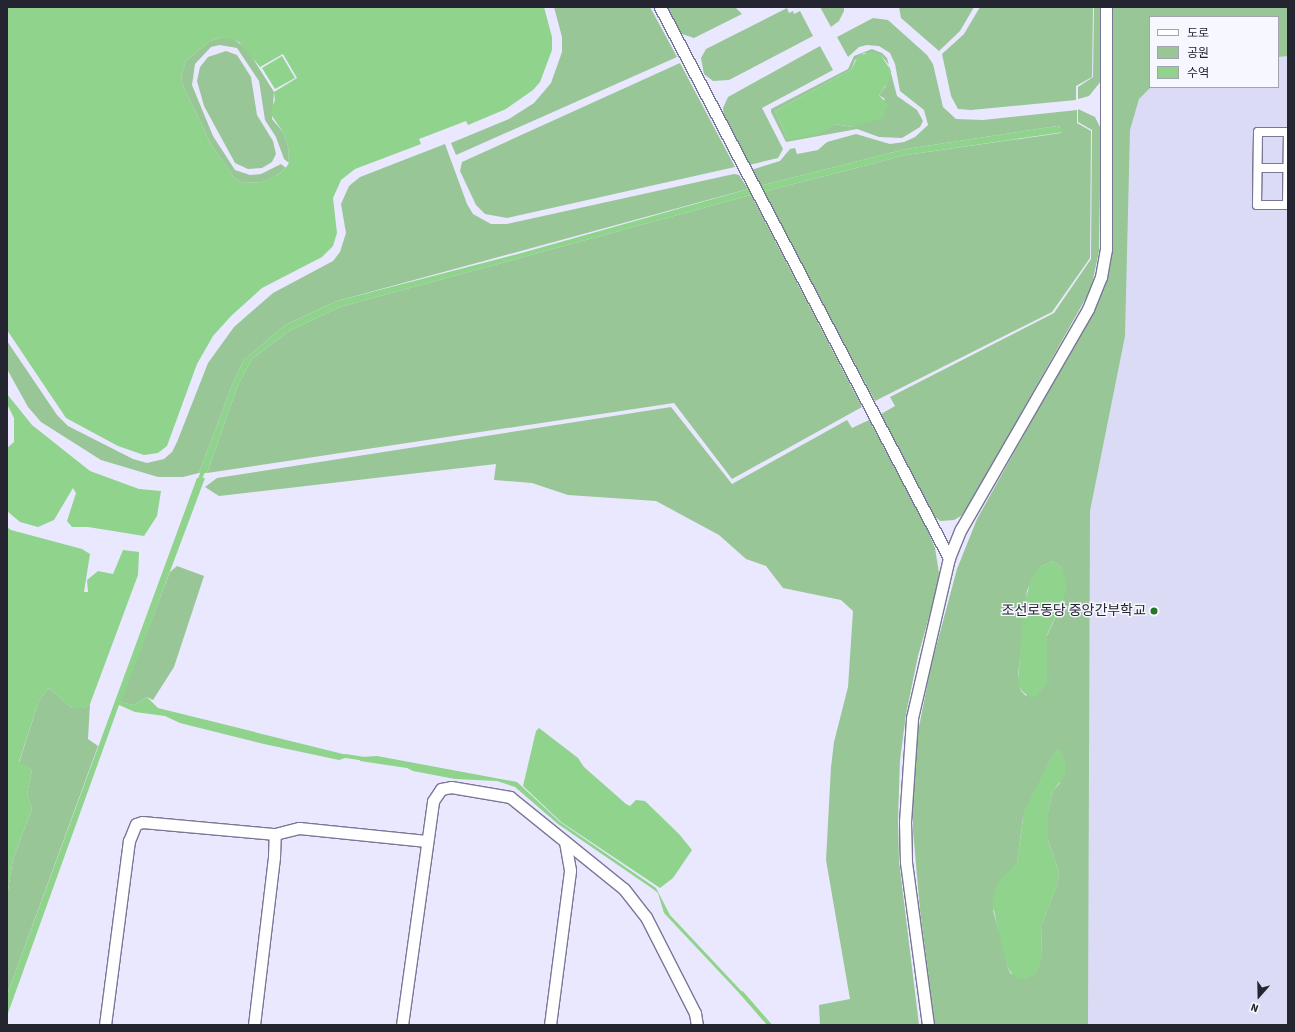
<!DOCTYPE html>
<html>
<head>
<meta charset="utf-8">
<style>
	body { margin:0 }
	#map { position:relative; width:1295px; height:1032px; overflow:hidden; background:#e9e8fe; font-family:"Source Sans 3","Noto Sans KR",sans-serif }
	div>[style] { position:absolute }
	.built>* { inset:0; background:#dcdbf6 }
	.green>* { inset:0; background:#99c696 }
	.water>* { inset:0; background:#8fd38c }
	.stream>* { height:3.5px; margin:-1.75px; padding:0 1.75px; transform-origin:1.75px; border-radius:1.75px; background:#8fd38c }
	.roads { filter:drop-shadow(1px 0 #797797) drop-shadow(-1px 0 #797797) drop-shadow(0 1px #797797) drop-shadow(0 -1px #797797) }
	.pedestrian>* { height:8px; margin:-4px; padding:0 4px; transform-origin:4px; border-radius:4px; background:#fff }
	.minor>* { height:11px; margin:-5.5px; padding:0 5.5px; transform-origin:5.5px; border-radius:5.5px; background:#fff }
	.dots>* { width:11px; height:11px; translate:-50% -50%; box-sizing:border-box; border:2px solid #f7f7ff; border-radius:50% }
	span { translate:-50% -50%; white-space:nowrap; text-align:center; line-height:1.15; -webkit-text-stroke:3px #f7f7ff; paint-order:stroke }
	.poi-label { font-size:14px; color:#252532 }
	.right { translate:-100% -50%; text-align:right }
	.frame { position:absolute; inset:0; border:8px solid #252532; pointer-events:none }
	.legend { position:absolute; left:1149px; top:16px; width:130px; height:72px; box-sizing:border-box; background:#f7f7ff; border:1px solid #a3a3ad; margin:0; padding:5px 7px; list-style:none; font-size:12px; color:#252532 }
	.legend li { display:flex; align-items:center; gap:8px; height:20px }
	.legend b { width:20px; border:1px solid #a3a3ad }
	.north { position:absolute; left:1239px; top:976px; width:40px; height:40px; -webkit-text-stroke:3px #f7f7ff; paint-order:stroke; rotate:200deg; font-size:11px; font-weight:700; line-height:16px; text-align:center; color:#252532 }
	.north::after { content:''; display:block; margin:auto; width:14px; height:18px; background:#252532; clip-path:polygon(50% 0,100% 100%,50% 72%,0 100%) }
</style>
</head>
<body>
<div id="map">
	<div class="built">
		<div style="clip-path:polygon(1288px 7px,1288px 1025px,949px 1025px,939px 942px,1103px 280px,1110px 37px,1150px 37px,1150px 87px,1278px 87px,1278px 17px)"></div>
	</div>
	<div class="green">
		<div style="clip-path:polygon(554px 7px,650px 7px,677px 57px,456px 155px,451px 143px,509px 119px,534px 103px,551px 83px,562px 52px,562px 37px)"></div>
		<div style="clip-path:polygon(665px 7px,735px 7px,742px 14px,694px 38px,679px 33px)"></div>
		<div style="clip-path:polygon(820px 7px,844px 7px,844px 11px,839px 21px,831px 27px)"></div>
		<div style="clip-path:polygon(899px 7px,974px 7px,960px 31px,939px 51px,901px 18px)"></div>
		<div style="clip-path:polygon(980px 7px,1093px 7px,1092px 77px,1076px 86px,1076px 100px,971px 110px,958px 109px,951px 96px,942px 54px,964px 34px)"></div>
		<div style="clip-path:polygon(1094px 7px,1102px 7px,1101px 81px,1089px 96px,1078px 99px,1078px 87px,1093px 77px)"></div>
		<div style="clip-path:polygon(evenodd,1113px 7px,1288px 7px,1288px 56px,1278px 57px,1278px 17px,1150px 17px,1151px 87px,1139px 99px,1130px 130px,1125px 336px,1090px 511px,1088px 1025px,935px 1025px,920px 910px,913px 830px,913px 770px,918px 732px,931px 666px,957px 569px,977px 519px,1092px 313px,1107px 279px,1111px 246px,1113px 7px,1052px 561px,1062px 567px,1063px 600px,1047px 636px,1047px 671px,1026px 696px,1021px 691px,1018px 675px,1027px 590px,1040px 567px,1052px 561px,1113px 7px,1051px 758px,1060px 783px,1053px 791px,1048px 811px,1048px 840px,1059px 872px,1058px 882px,1042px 924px,1041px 962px,1011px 974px,1007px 967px,1004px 947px,993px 911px,1017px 863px,1023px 817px,1051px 758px)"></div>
		<div style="clip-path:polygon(787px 8px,789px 13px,793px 11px,794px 14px,800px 11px,813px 36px,729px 80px,713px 81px,704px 74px,701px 58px,706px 49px)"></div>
		<div style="clip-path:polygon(873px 18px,888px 20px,927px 55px,933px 64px,943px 107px,956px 119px,983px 120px,1077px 110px,1077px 123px,1091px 131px,1090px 258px,1052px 312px,875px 401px,763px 192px,906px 155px,1061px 133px,1060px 127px,1057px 126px,906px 149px,759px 186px,751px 170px,780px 161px,790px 149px,795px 148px,797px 154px,818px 150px,827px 142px,856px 134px,890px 144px,904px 142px,915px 137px,928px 125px,924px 110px,900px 91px,895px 64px,890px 53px,879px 46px,867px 45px,859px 47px,848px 57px,837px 37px)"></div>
		<div style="clip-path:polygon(223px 37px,232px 38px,247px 49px,274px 92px,272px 119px,283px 132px,288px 146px,289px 163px,284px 159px,276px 137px,265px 120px,259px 81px,237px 48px,220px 45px,211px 47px,195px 64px,192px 85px,213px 136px,235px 170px,250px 175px,261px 174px,281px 164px,286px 168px,273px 178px,262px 182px,241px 183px,233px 176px,212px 146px,183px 86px,181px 77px,186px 61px,210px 41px)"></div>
		<div style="clip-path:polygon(820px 46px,833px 70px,762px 108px,783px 149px,778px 158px,749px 165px,724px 118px,723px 108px,728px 97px)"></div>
		<div style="clip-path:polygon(evenodd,872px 49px,882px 53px,887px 58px,897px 96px,917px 110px,923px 121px,920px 127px,902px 138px,879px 137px,857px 129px,786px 142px,771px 112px,771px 109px,848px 69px,854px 56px,872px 49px,864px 53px,881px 55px,889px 65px,886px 86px,879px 95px,885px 99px,852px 127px,835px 124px,825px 129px,787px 138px,775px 111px,851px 70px,855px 60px,864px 53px)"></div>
		<div style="clip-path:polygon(226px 51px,237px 55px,251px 77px,257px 115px,273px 141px,276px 154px,272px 162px,262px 168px,248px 169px,235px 163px,204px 106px,197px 81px,200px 67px,208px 57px)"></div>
		<div style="clip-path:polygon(680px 63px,735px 167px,507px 218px,485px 214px,476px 205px,460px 171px,462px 162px)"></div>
		<div style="clip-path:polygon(1078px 109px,1095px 117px,1101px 129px,1099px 251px,1091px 289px,971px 502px,961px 516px,954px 520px,940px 521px,934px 516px,881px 414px,895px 406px,890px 397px,1054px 313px,1091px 259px,1092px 130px,1078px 122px)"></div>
		<div style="clip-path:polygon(445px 144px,467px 204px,473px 214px,491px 224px,507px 224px,734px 174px,739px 175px,748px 189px,337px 301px,285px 325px,244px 360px,234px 380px,199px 473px,183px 477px,158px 477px,101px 460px,41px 422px,28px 407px,7px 369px,7px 341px,57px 415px,68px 426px,133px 459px,147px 463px,164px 459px,172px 452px,177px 442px,208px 363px,234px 327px,273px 293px,333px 261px,340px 252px,346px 233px,341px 204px,349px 186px,360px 177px)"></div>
		<div style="clip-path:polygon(751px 195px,862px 407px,732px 479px,674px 403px,207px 473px,238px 385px,252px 359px,289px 331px,340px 307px)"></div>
		<div style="clip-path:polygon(671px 407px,732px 484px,847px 420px,852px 428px,869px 420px,927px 529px,935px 548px,939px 573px,937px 589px,918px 656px,906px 714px,900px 760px,898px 821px,899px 861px,919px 1025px,820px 1025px,819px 1005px,850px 999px,826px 860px,831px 767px,834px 742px,848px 687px,853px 611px,841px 600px,783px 588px,766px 566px,746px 559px,719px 535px,656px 501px,568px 495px,532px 483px,494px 480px,496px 464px,219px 496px,205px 487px,217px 478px)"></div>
		<div style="clip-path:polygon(177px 566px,204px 576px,174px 667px,153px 700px,147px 697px,134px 705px,120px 702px,170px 572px)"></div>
		<div style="clip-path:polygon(49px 688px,72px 708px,83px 708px,90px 704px,88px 739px,98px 746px,7px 995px,7px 897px,13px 859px,32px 809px,27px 794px,32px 770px,19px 763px,39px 700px)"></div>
	</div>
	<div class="water">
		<div style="clip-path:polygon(evenodd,7px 7px,544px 7px,552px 37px,552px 50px,540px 82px,533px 90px,506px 109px,468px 125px,466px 121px,419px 139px,421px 144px,355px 169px,341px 180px,333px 198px,337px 233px,333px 246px,322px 257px,262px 288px,231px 316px,213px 336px,197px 364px,167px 446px,158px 453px,144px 455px,118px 446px,66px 418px,7px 330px,7px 7px,223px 37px,239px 42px,260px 67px,283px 54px,297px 78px,274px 92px,275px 100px,270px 113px,283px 132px,288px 146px,289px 163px,285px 169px,273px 178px,262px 182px,241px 183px,233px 176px,212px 146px,183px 86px,181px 77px,186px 61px,210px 41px,223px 37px)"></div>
		<div style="clip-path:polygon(870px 52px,881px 55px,891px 71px,889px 81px,879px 95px,888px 105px,883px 118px,852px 127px,835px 124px,822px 133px,789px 140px,787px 138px,775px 111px,851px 70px,858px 56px)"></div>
		<div style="clip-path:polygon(282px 56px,295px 78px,275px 89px,262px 68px)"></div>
		<div style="clip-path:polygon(1057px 126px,1063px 129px,1064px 132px,906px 155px,751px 195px,340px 307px,289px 331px,252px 359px,238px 385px,207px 473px,199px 473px,234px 380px,244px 360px,285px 325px,337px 301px,518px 254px,759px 186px,906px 149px)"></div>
		<div style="clip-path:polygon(7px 394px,32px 425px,90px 471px,139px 489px,161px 491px,157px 516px,144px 536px,88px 527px,72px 527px,67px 521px,76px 493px,73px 488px,54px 520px,38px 527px,20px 522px,7px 511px,7px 448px,14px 442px,14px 418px,7px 404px)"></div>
		<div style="clip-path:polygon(197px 478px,205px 478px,121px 702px,134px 705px,147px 697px,158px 708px,351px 756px,339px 760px,264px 744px,180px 723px,165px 716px,135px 712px,119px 705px,7px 1016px,7px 995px)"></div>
		<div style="clip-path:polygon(7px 527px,11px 530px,82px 549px,90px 554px,84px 592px,88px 592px,87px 580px,98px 571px,113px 574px,123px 550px,139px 552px,138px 575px,90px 704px,83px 708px,72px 708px,49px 688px,39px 700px,19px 762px,32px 770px,27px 794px,32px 809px,13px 859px,7px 897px)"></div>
		<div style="clip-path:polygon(1052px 561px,1062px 567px,1066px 580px,1066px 592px,1047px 635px,1047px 683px,1037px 696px,1031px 698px,1022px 691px,1018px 682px,1023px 610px,1031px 579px,1040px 567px)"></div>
		<div style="clip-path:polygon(539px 728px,578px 758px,584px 767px,626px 804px,630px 806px,636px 800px,645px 801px,679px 834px,692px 850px,673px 878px,660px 888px,561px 822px,523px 786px,536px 731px)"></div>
		<div style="clip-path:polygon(1055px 750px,1061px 750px,1066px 762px,1065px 775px,1053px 791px,1048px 811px,1048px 840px,1059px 872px,1058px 882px,1042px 924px,1041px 962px,1036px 974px,1023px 979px,1015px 977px,1007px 967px,992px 902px,997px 884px,1017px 863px,1024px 811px)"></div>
		<div style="clip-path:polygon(377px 756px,517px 782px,560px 822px,656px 888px,670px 915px,745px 995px,741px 995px,664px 913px,658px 893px,653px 889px,558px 824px,515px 787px,497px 781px,455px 779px,413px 771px,407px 768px,360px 761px,362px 757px)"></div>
	</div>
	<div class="stream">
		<div style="left:199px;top:482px;width:14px;rotate:-69deg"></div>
		<div style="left:346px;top:756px;width:18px;rotate:9deg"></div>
		<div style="left:742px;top:993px;width:43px;rotate:48.8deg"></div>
	</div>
	<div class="roads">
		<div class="pedestrian">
			<div style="left:1258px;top:132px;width:30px"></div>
			<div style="left:1288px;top:132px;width:73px;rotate:90.8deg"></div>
			<div style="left:1287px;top:205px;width:30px;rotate:180deg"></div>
			<div style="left:1257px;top:205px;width:73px;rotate:-89.2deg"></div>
			<div style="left:1258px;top:168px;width:30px"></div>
		</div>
		<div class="minor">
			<div style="left:660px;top:7px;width:622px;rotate:62.32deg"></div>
			<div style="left:105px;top:1025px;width:186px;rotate:-82.6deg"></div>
			<div style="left:129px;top:841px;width:18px;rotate:-68deg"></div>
			<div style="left:136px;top:824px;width:6px;rotate:-18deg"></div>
			<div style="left:142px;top:822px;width:134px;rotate:5.2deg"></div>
			<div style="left:275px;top:834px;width:25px;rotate:-14deg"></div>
			<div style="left:299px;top:828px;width:128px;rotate:5.8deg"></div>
			<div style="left:254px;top:1025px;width:169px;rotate:-83.2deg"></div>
			<div style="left:274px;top:857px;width:23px;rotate:-88deg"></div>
			<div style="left:402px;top:1025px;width:226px;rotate:-82.1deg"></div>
			<div style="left:433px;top:801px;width:14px;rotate:-56deg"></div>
			<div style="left:441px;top:789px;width:10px;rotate:-11deg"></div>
			<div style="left:451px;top:787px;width:60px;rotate:9.6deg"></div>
			<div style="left:510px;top:797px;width:146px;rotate:38.9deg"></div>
			<div style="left:624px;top:889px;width:36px;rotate:52deg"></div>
			<div style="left:646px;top:917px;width:108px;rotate:63deg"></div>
			<div style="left:695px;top:1013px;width:12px;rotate:81deg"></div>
			<div style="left:550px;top:1025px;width:156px;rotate:-82.6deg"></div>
			<div style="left:570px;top:870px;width:28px;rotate:-100deg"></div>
			<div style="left:928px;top:1025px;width:164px;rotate:-97.7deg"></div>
			<div style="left:906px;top:862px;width:40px;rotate:-91.4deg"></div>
			<div style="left:905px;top:822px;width:104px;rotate:-86.1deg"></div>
			<div style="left:912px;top:718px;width:164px;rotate:-77deg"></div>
			<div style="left:949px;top:558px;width:31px;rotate:-68deg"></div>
			<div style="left:961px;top:529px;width:254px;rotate:-60deg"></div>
			<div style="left:1088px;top:309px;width:35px;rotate:-68deg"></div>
			<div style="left:1101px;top:277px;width:28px;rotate:-80deg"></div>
			<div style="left:1106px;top:249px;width:242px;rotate:-90deg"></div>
		</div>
	</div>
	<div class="dots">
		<div style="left:1154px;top:611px;background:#237926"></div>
	</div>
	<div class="poi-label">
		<span class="right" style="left:1146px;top:611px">조선로동당 중앙간부학교</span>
	</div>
	<div class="frame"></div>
	<ul class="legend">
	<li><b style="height:5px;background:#fff"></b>도로</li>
	<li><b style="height:11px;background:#99c696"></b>공원</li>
	<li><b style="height:11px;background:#8fd38c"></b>수역</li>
	</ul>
	<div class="north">N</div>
</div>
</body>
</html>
